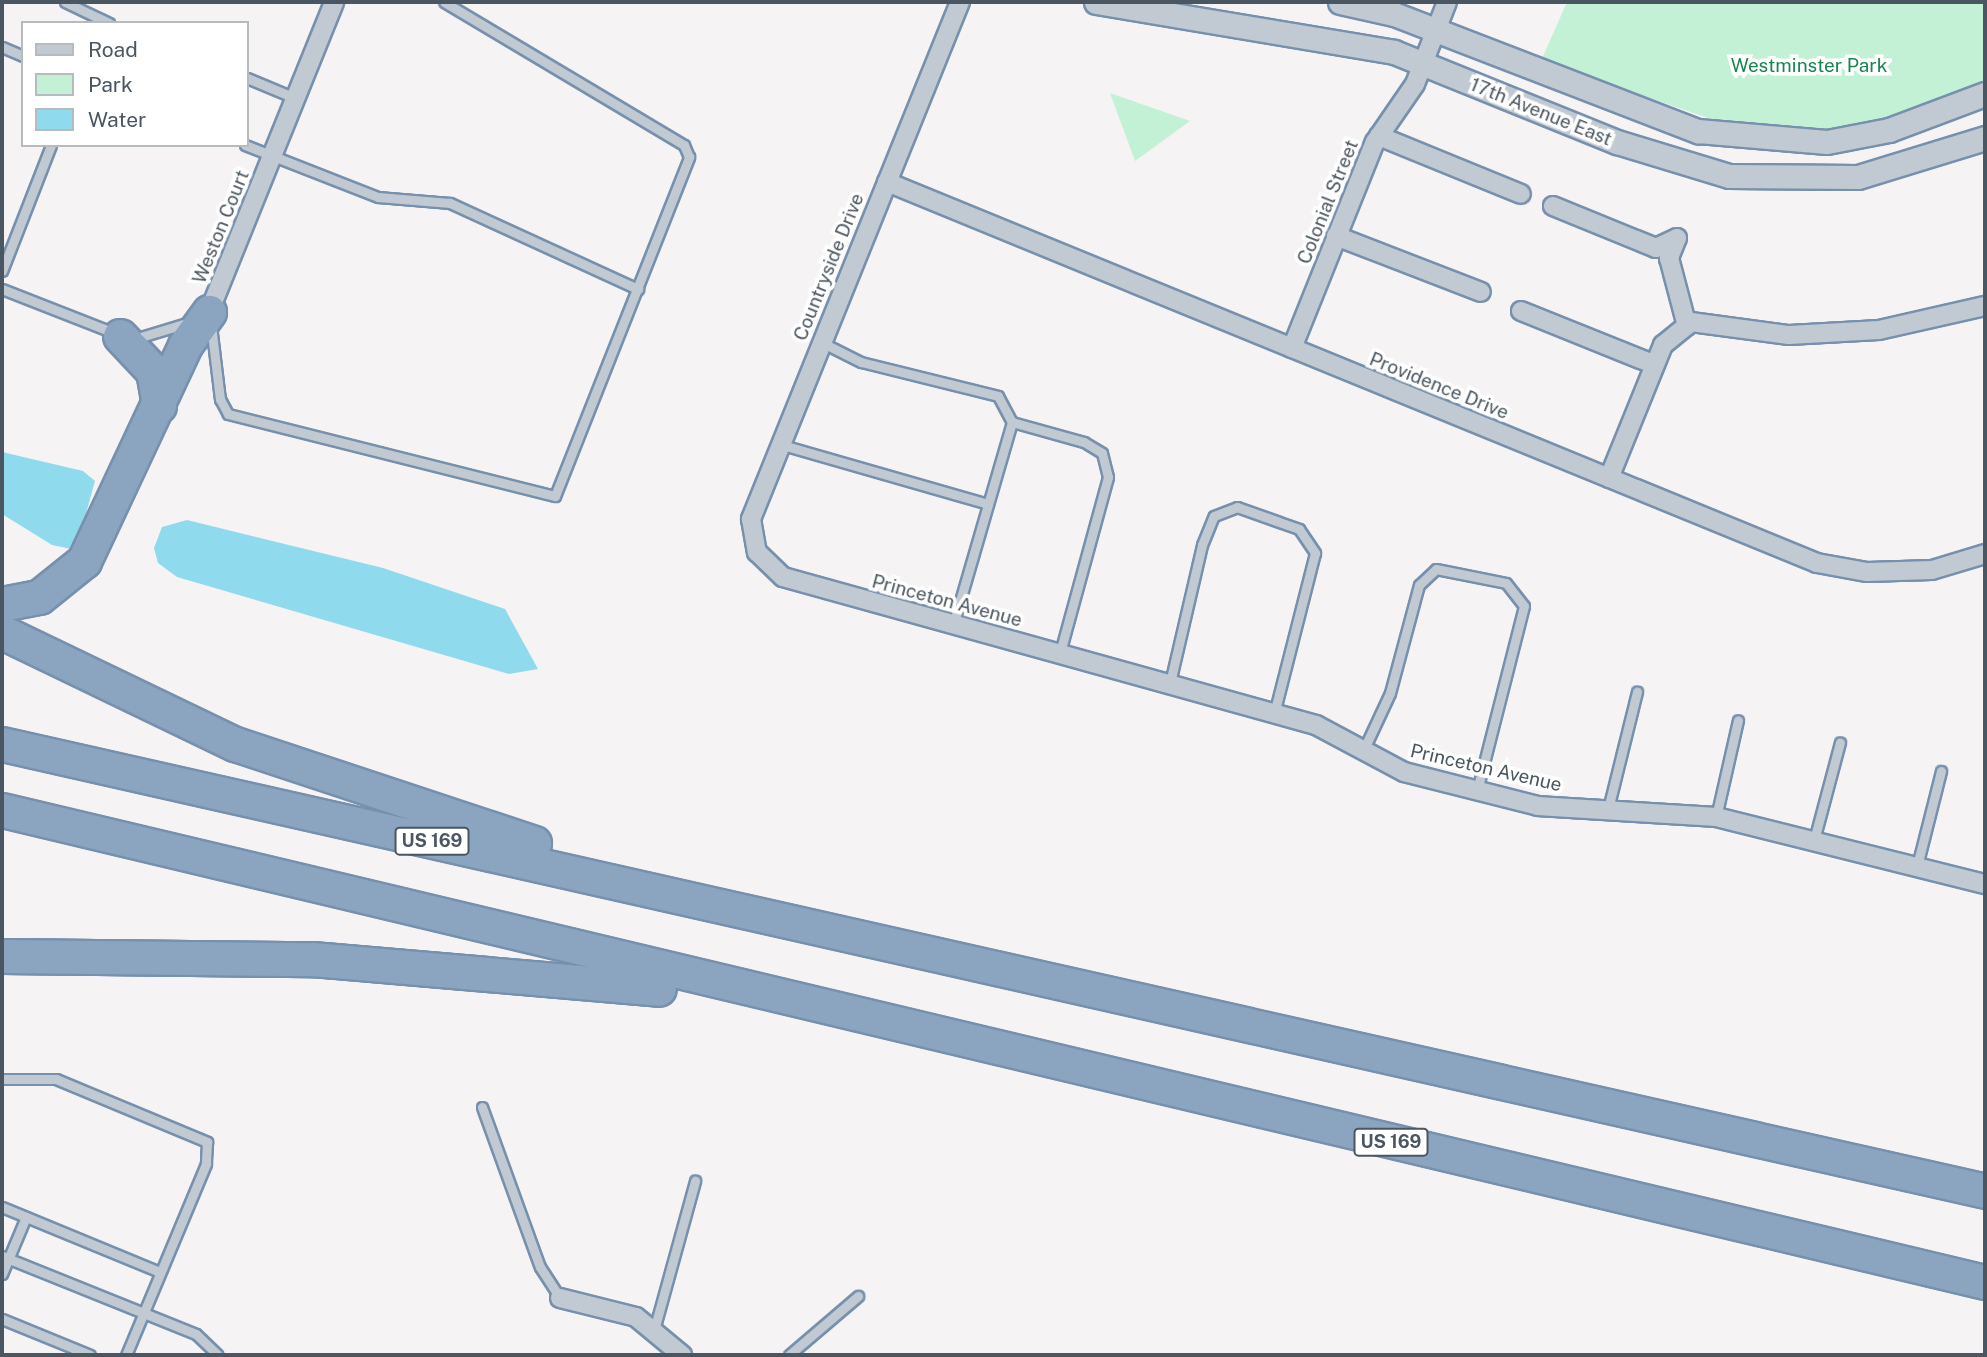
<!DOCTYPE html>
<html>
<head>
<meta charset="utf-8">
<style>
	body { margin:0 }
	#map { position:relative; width:1987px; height:1357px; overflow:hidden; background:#f5f3f3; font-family:"Public Sans",sans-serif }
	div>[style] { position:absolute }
	.green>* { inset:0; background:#c3f1d5 }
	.water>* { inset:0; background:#90daee }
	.roads { filter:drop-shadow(2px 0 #7690ad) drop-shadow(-2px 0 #7690ad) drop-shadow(0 2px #7690ad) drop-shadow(0 -2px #7690ad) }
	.service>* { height:9px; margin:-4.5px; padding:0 4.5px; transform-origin:4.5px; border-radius:4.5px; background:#c1cad2 }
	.minor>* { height:18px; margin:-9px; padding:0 9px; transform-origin:9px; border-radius:9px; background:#c1cad2 }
	.tertiary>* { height:23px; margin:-11.5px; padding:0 11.5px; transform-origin:11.5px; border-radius:11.5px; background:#c1cad2 }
	.motorway>* { height:33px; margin:-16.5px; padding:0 16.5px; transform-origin:16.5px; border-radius:16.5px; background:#8ba5c1 }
	span { translate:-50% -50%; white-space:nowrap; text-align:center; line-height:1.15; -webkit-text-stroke:7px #fff; paint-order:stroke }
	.shield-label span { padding:2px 5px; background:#fff; border:2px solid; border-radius:5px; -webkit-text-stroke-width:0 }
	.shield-label { font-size:18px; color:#4a5661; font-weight:700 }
	.park-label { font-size:19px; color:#17864f }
	.street-label { font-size:19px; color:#4a5661 }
	.frame { position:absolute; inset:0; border:4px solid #4a5661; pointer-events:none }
	.legend { position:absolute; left:21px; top:21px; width:228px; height:126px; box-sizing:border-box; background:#fff; border:2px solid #b7bbc0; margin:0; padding:9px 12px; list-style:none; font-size:21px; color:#4a5661 }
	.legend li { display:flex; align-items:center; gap:14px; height:35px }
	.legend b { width:35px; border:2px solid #b7bbc0 }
</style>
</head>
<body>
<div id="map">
	<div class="green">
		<div style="clip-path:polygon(1567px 2px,1985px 2px,1985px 87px,1875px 124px,1809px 133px,1726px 124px,1541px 61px)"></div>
		<div style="clip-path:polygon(1110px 93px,1190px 121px,1135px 161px)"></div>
	</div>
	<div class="water">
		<div style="clip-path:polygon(2px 452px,83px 471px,95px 481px,76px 550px,52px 545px,2px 514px)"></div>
		<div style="clip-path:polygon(187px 520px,383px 568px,505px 609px,538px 669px,509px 674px,177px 577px,158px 563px,154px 548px,162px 527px)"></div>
	</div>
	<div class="roads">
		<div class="service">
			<div style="left:65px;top:2px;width:49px;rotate:25.5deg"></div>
			<div style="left:2px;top:47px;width:23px;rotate:23deg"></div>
			<div style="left:247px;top:78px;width:52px;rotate:22.6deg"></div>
			<div style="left:245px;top:145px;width:143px;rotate:21.4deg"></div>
			<div style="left:378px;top:197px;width:72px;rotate:4.8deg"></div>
			<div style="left:450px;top:203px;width:207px;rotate:24.6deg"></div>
			<div style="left:2px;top:271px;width:135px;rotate:-68.7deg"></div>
			<div style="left:2px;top:289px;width:120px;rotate:21.4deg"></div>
			<div style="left:211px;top:325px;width:75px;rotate:83.1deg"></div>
			<div style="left:220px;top:399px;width:17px;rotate:62deg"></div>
			<div style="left:228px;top:414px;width:337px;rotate:14.1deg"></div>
			<div style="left:555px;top:496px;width:365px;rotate:-68.4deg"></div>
			<div style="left:689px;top:157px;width:13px;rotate:-113deg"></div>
			<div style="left:684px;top:145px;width:279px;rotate:-149.2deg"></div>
			<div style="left:134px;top:339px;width:55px;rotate:-16.8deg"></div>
			<div style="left:821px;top:342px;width:45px;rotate:26.6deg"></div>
			<div style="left:861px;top:362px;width:141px;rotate:13.9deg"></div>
			<div style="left:998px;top:396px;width:30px;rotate:62deg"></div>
			<div style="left:1012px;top:422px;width:211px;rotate:106.2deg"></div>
			<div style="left:1012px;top:422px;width:75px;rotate:15.5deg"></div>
			<div style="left:1084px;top:442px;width:21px;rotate:31deg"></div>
			<div style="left:1102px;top:453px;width:25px;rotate:76deg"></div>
			<div style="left:1108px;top:477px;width:182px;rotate:105.3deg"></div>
			<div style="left:779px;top:444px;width:214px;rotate:16deg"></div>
			<div style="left:1169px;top:687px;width:146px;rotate:-76.9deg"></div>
			<div style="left:1202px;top:545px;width:31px;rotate:-68deg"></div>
			<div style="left:1214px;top:516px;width:25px;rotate:-21deg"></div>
			<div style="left:1237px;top:507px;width:66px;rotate:19.5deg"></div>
			<div style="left:1299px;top:529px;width:29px;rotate:56deg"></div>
			<div style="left:1315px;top:553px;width:166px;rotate:104.3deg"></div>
			<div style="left:1363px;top:751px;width:64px;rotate:-65deg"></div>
			<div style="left:1390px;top:693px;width:112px;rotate:-75deg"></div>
			<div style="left:1419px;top:585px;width:23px;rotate:-43deg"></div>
			<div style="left:1436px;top:569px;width:71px;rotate:11.3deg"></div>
			<div style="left:1506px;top:583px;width:29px;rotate:52deg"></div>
			<div style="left:1524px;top:606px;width:190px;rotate:104.3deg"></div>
			<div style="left:1607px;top:813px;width:125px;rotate:-76.1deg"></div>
			<div style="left:1716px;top:817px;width:99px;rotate:-77.2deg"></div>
			<div style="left:1814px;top:840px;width:101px;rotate:-75.1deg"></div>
			<div style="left:1917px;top:866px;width:98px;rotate:-75.8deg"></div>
			<div style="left:2px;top:1079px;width:54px"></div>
			<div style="left:56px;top:1079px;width:164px;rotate:22.6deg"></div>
			<div style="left:207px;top:1142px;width:22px;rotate:93deg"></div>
			<div style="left:206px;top:1164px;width:207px;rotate:112.7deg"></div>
			<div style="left:482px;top:1107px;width:170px;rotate:70.1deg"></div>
			<div style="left:540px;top:1267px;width:37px;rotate:57deg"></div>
			<div style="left:2px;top:1207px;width:171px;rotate:22.4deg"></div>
			<div style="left:2px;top:1256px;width:209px;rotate:21.9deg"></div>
			<div style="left:196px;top:1334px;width:30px;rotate:44deg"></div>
			<div style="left:2px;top:1274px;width:62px;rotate:-67.2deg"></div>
			<div style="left:2px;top:1319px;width:95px;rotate:22.2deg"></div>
			<div style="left:654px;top:1330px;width:155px;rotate:-74.6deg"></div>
			<div style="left:789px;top:1355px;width:91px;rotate:-40.5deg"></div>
		</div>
		<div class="minor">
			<div style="left:960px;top:2px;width:558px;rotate:112.01deg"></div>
			<div style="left:751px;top:519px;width:34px;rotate:80deg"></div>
			<div style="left:757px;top:552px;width:36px;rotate:44deg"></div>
			<div style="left:783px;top:577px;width:553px;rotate:15.52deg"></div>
			<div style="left:1316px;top:725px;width:100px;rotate:28.1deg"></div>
			<div style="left:1404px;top:772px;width:138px;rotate:14.2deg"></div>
			<div style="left:1538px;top:806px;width:178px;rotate:3.5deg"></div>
			<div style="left:1716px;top:817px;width:277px;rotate:14deg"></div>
			<div style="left:1379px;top:136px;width:153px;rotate:22.2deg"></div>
			<div style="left:887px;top:182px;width:1005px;rotate:22.28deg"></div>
			<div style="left:1817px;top:563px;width:51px;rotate:10.2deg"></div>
			<div style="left:1867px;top:572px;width:65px;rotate:-1.8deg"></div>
			<div style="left:1932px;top:570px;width:55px;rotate:-16.8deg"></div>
			<div style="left:1553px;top:206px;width:111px;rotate:22.2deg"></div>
			<div style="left:1656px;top:248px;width:23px;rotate:-25deg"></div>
			<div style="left:1677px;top:238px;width:22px;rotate:112deg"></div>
			<div style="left:1669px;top:258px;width:70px;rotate:75.2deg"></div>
			<div style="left:1336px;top:236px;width:155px;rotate:21.1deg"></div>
			<div style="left:1521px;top:311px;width:144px;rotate:21.9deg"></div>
			<div style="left:209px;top:312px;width:334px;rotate:-68deg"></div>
			<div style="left:1292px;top:348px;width:222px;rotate:-68.1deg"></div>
			<div style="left:1375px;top:142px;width:70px;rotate:-55.4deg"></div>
			<div style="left:1415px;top:84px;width:88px;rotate:-68.7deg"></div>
			<div style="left:1609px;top:478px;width:144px;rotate:-67.9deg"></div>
			<div style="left:1663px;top:345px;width:36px;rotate:-39deg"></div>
			<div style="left:1691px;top:322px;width:99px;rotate:7.6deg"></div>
			<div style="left:1789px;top:335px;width:90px;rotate:-3.2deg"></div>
			<div style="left:1879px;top:330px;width:109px;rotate:-12.8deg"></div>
			<div style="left:560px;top:1298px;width:78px;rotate:14deg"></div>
			<div style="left:636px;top:1317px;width:60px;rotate:39.6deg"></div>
		</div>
		<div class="tertiary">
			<div style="left:1096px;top:2px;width:302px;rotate:9.5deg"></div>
			<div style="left:1394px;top:52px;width:240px;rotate:22deg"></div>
			<div style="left:1617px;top:142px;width:117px;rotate:16.9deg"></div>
			<div style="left:1729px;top:176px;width:129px;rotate:0.4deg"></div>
			<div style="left:1858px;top:177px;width:133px;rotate:-17.1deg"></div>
			<div style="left:1340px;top:2px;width:55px;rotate:12.5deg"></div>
			<div style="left:1394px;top:14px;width:326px;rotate:21.1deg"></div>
			<div style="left:1698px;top:131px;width:129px;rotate:4.9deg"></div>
			<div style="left:1827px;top:142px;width:63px;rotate:-11deg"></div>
			<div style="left:1889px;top:130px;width:103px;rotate:-20.6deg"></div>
		</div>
		<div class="motorway">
			<div style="left:120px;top:336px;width:48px;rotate:46.7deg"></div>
			<div style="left:153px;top:371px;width:35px;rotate:80deg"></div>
			<div style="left:2px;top:604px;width:38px;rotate:-11deg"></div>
			<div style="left:39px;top:597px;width:58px;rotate:-38.7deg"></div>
			<div style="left:84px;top:561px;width:238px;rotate:-64.9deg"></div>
			<div style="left:185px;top:345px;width:41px;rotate:-54deg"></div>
			<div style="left:2px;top:632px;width:259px;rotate:25.7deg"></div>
			<div style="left:235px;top:744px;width:315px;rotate:18.3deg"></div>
			<div style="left:2px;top:744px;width:2033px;rotate:12.7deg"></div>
			<div style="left:2px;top:810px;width:2038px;rotate:13.39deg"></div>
			<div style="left:2px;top:956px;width:310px;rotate:0.6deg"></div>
			<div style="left:312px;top:959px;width:348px;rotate:4.9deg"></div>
		</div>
	</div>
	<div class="shield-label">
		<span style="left:432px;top:841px">US 169</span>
		<span style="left:1391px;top:1142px">US 169</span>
	</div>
	<div class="park-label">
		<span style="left:1809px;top:66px">Westminster Park</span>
	</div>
	<div class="street-label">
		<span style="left:1541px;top:112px;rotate:22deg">17th Avenue East</span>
		<span style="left:1328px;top:202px;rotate:-68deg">Colonial Street</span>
		<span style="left:221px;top:227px;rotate:-68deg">Weston Court</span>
		<span style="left:829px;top:267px;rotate:-68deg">Countryside Drive</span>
		<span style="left:1439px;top:386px;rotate:22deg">Providence Drive</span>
		<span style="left:947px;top:601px;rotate:15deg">Princeton Avenue</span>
		<span style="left:1486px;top:768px;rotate:13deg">Princeton Avenue</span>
	</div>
	<div class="frame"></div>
	<ul class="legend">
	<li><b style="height:9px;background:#c1cad2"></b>Road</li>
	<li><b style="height:19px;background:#c3f1d5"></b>Park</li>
	<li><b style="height:19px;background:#90daee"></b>Water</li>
	</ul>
</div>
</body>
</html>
